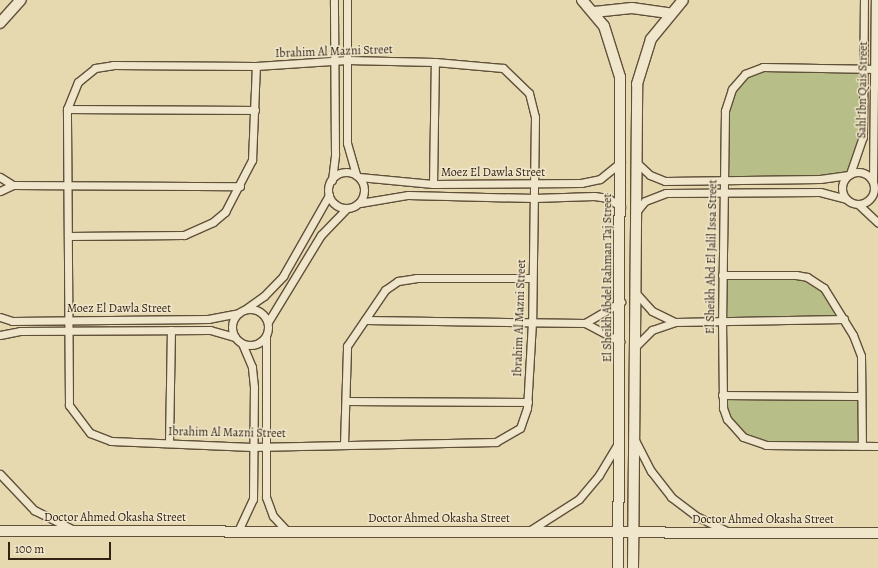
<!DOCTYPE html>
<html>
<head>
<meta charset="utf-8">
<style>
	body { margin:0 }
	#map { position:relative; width:878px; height:568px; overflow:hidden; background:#e6d9af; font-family:Alegreya,serif }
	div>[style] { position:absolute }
	.green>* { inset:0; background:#b8be88 }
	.roads { filter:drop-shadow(1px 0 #60503a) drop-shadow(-1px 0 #60503a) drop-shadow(0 1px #60503a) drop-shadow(0 -1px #60503a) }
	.street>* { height:7px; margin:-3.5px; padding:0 3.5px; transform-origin:3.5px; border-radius:3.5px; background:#efe6cb }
	.street>.ring { margin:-3.5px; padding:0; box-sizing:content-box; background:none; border:7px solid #efe6cb; border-radius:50% }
	.secondary>* { height:10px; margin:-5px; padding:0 5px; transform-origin:5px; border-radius:5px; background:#efe6cb }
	span { translate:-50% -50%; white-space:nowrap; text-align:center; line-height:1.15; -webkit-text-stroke:3px #efe6cb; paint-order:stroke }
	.street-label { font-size:12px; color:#332213 }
	.scale { position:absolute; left:8px; top:542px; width:103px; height:18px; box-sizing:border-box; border:2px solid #332213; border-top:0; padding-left:5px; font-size:12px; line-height:14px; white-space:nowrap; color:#332213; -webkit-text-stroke:3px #efe6cb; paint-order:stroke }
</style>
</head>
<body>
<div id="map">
	<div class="green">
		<div style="clip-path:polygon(754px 69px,864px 69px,863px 137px,849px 175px,724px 181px,725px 111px,732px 89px)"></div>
		<div style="clip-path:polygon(722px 275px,796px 275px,816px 281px,844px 319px,722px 320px)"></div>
		<div style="clip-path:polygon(722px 395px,861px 396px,862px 446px,766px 445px,734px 429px)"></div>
	</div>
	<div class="roads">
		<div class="street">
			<div style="left:347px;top:0;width:143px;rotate:90deg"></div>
			<div style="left:347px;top:143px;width:33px;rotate:74deg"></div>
			<div style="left:347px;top:60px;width:88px;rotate:1.3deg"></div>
			<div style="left:435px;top:62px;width:68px;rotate:5deg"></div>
			<div style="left:503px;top:68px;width:36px;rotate:44deg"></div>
			<div style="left:529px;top:93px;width:25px;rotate:76deg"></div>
			<div style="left:535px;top:117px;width:205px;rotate:90.8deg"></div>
			<div style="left:532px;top:322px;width:86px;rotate:93.3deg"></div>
			<div style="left:527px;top:408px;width:21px;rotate:109deg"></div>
			<div style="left:520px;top:428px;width:28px;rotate:150deg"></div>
			<div style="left:496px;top:442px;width:244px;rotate:178.8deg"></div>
			<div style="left:252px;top:447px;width:141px;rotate:-177.6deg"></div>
			<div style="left:111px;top:441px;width:22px;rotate:-159deg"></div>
			<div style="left:90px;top:433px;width:35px;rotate:-127deg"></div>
			<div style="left:69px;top:405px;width:296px;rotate:-90.4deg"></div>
			<div style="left:67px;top:109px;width:29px;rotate:-68deg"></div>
			<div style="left:78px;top:82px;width:22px;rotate:-39deg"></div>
			<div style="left:95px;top:68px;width:18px;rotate:-9deg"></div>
			<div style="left:113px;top:65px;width:143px;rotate:0.4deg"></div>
			<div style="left:256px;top:66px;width:91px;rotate:-3.8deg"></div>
			<div style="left:878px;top:69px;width:115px;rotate:-179deg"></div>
			<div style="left:763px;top:67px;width:19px;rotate:159deg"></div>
			<div style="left:745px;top:74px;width:20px;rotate:131deg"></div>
			<div style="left:732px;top:89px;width:23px;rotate:108deg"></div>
			<div style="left:725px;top:111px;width:209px;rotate:90.8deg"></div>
			<div style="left:722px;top:320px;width:88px;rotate:89.3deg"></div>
			<div style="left:723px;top:408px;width:12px;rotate:70deg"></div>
			<div style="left:727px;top:419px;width:24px;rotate:48deg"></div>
			<div style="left:743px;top:437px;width:24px;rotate:19deg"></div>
			<div style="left:766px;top:445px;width:112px;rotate:0.5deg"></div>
			<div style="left:67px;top:109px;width:188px;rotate:0.3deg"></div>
			<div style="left:636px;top:162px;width:19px;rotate:43deg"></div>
			<div style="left:650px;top:175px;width:16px;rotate:22deg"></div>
			<div style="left:665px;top:181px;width:155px;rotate:-0.7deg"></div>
			<div style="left:820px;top:179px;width:29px;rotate:-8deg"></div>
			<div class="ring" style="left:842px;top:172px;width:25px;height:25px"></div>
			<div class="ring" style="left:328px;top:172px;width:29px;height:29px"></div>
			<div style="left:850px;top:174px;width:39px;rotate:-71deg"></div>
			<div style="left:863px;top:137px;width:137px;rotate:-89.6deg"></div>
			<div style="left:0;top:177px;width:15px;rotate:32deg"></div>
			<div style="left:359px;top:177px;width:74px;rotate:5.4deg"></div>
			<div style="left:433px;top:184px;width:148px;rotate:-0.4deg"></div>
			<div style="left:581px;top:183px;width:19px;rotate:-12deg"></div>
			<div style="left:600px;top:179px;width:27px;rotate:-39deg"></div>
			<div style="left:332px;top:180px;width:26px;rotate:-83deg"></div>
			<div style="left:335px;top:154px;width:154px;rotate:-90.4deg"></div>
			<div style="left:873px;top:180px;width:180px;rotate:-89.4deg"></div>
			<div style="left:433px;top:184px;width:122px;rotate:-89.1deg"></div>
			<div style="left:0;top:191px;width:14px;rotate:-25deg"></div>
			<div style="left:13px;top:185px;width:227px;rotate:0.3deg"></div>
			<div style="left:360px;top:203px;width:49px;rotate:-9.5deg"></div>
			<div style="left:408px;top:195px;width:126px;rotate:1.4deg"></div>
			<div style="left:534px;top:198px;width:60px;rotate:-1.9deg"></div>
			<div style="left:594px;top:196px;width:14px;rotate:8deg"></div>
			<div style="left:608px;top:198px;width:16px;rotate:35deg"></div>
			<div style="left:859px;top:205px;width:26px;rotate:43deg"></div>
			<div style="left:636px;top:212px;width:14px;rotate:-51deg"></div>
			<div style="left:645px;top:201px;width:22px;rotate:-21deg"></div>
			<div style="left:666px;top:193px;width:154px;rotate:-0.4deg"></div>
			<div style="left:820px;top:192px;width:27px;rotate:15deg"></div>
			<div style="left:68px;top:236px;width:116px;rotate:-0.5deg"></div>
			<div style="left:184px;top:235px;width:32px;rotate:-24deg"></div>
			<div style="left:213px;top:222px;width:16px;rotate:-40deg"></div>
			<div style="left:225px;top:212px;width:59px;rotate:-62.6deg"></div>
			<div style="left:252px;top:160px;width:94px;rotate:-87.6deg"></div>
			<div style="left:722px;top:275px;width:74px"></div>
			<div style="left:796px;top:275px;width:11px;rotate:10deg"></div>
			<div style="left:807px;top:277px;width:20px;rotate:33deg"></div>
			<div style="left:824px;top:288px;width:55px;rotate:58.3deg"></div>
			<div style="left:853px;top:335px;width:22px;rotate:69deg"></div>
			<div style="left:861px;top:356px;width:90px;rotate:89.4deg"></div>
			<div style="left:635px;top:292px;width:25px;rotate:48deg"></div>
			<div style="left:652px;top:311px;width:25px;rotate:26deg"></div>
			<div class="ring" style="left:232px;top:309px;width:29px;height:29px"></div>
			<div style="left:244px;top:310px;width:24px;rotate:-35deg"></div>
			<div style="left:264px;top:296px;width:28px;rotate:-46deg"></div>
			<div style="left:283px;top:276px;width:93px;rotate:-60.4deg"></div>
			<div style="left:0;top:317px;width:13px;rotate:18deg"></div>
			<div style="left:12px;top:321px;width:196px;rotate:-0.6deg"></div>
			<div style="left:208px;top:319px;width:31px;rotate:-11deg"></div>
			<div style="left:365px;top:320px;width:220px;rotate:0.8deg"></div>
			<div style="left:585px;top:323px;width:40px;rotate:28deg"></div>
			<div style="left:268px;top:322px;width:102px;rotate:-58.7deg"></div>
			<div style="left:321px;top:235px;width:37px;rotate:-46deg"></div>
			<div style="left:585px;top:323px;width:42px;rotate:-30.3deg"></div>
			<div style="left:0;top:335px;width:20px;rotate:-11deg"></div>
			<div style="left:20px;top:331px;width:190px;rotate:-0.3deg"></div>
			<div style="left:210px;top:330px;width:26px;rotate:16deg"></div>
			<div style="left:266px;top:337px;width:160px;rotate:90deg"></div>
			<div style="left:266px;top:497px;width:20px;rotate:70deg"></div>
			<div style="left:273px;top:516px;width:21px;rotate:47deg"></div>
			<div style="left:635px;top:347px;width:24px;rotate:-45deg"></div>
			<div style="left:652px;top:330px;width:24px;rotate:-19deg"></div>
			<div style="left:675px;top:322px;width:169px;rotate:-1deg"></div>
			<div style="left:722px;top:395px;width:139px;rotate:0.4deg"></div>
			<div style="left:346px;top:401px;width:182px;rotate:0.3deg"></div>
			<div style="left:635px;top:440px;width:35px;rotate:63deg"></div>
			<div style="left:651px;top:471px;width:33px;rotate:52deg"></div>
			<div style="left:671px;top:497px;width:34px;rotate:37deg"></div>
			<div style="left:698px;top:517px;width:34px;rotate:26deg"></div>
			<div style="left:169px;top:443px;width:113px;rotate:-89deg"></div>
			<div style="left:344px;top:444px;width:98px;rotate:-88.2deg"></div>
			<div style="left:347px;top:346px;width:68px;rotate:-55.8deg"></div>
			<div style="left:385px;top:290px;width:16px;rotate:-35deg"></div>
			<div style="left:398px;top:281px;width:18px;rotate:-9deg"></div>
			<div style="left:416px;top:278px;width:116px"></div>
			<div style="left:0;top:474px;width:50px;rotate:46.6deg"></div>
			<div style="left:34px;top:510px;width:45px;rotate:26.6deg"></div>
			<div style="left:238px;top:531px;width:35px;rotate:-65deg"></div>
			<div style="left:253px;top:499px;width:112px;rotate:-89.5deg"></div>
			<div style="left:254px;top:387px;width:20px;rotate:-96deg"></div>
			<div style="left:252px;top:367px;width:25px;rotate:-113deg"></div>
			<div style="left:529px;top:531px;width:59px;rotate:-32.6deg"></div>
			<div style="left:579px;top:499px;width:31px;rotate:-50deg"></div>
			<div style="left:599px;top:475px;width:37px;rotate:-59deg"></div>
		</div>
		<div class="secondary">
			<div style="left:582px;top:0;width:34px;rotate:50deg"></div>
			<div style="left:604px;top:26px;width:53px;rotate:72.6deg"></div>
			<div style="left:620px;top:77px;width:491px;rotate:90.2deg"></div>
			<div style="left:594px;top:12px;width:38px;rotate:-6deg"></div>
			<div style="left:632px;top:8px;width:37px;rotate:8deg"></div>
			<div style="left:0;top:23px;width:31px;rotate:-48deg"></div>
			<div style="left:0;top:531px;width:878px;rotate:0.13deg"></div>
			<div style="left:633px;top:568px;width:484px;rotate:-89.5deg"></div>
			<div style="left:637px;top:84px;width:47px;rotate:-72.7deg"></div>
			<div style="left:651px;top:39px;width:50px;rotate:-50.6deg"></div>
		</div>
	</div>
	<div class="street-label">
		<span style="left:334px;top:52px;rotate:-2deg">Ibrahim Al Mazni Street</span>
		<span style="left:863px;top:90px;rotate:-89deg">Sahl Ibn Qais Street</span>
		<span style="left:493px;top:173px">Moez El Dawla Street</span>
		<span style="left:712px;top:257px;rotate:-89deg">El Sheikh Abd El Jalil Issa Street</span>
		<span style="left:608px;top:278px;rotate:-90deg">El Sheikh Abdel Rahman Taj Street</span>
		<span style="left:119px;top:309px">Moez El Dawla Street</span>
		<span style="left:520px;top:318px;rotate:-88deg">Ibrahim Al Mazni Street</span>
		<span style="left:227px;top:433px;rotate:1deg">Ibrahim Al Mazni Street</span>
		<span style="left:115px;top:518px">Doctor Ahmed Okasha Street</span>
		<span style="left:439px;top:519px">Doctor Ahmed Okasha Street</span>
		<span style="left:763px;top:520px">Doctor Ahmed Okasha Street</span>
	</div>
	<div class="scale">100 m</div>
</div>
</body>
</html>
